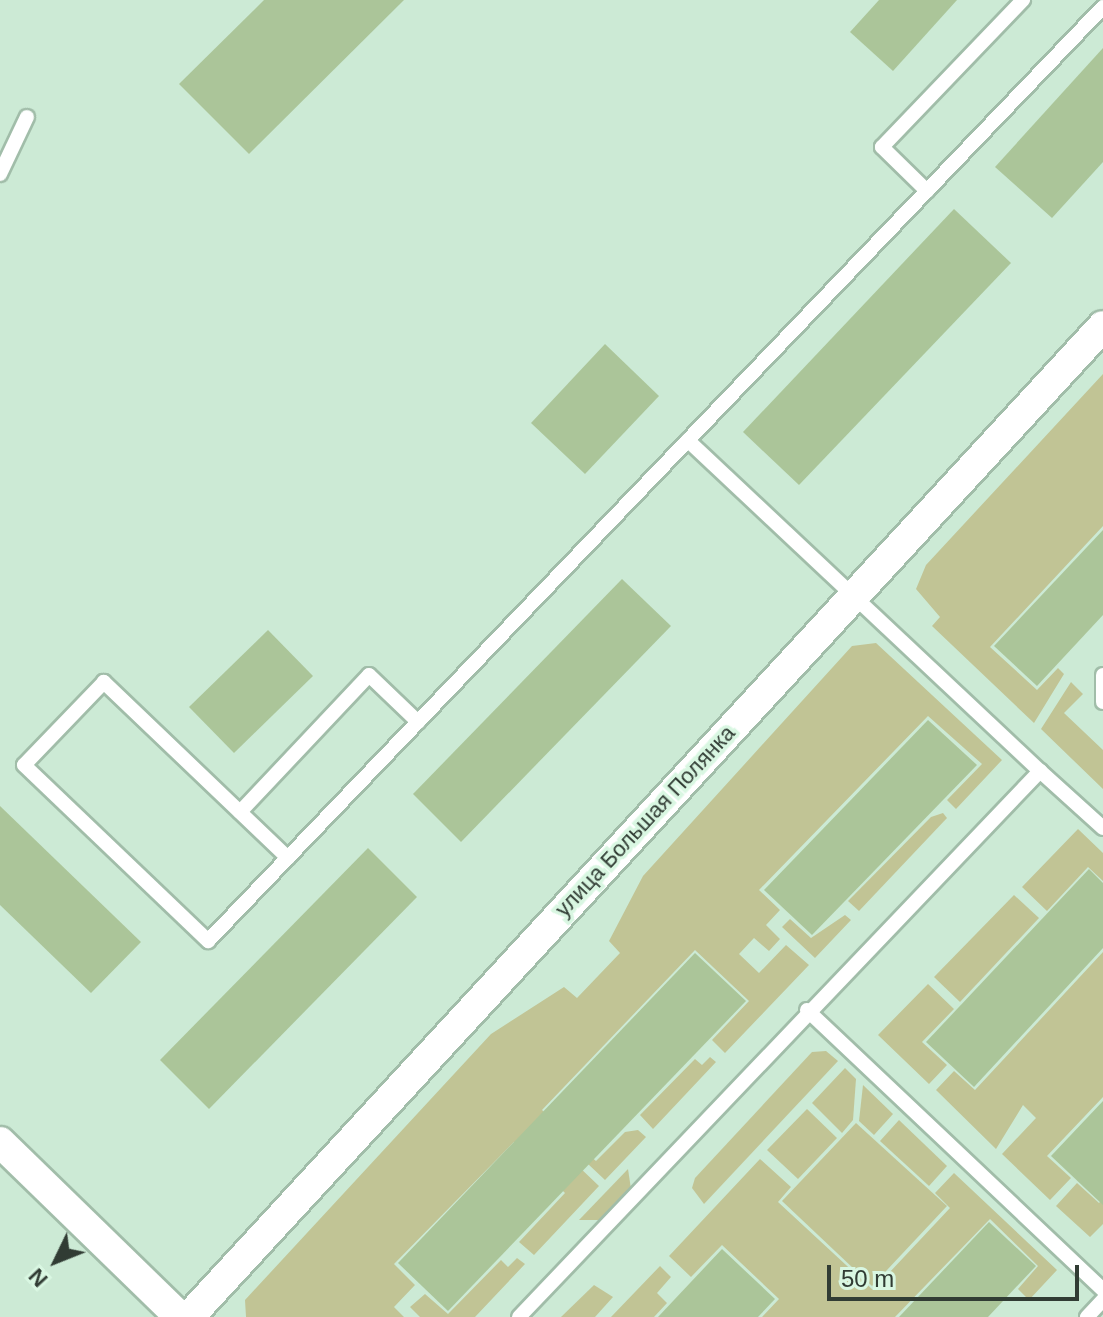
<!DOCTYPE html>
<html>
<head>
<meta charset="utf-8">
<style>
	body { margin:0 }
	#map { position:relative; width:1103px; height:1317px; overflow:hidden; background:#ccead5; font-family:Arial,sans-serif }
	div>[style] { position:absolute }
	.green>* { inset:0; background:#c1c495 }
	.building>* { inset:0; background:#abc599 }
	.roads { filter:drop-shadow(2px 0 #a1bda9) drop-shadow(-2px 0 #a1bda9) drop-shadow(0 2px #a1bda9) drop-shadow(0 -2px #a1bda9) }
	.lane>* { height:14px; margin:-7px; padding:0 7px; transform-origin:7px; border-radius:7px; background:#fff }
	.street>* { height:30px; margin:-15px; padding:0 15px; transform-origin:15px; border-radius:15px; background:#fff }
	span { translate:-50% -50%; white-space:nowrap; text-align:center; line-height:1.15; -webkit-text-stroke:7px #d9f7e2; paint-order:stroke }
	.street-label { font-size:22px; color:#313c34 }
	.north { position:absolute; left:16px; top:1221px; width:80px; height:80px; -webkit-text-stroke:6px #d9f7e2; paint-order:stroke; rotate:227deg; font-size:22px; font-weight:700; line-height:32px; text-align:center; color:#313c34 }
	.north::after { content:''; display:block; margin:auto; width:28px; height:36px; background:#313c34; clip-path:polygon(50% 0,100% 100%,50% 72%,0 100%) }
	.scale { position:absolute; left:827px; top:1265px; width:252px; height:36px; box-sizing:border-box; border:4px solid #313c34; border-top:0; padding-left:10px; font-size:24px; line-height:28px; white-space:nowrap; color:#313c34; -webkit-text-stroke:6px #d9f7e2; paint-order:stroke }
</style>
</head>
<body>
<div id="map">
	<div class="green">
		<div style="clip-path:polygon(1103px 374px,1103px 526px,990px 647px,1037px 690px,1058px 668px,1064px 674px,1034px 723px,932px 626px,940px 617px,916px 589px,926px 565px)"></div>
		<div style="clip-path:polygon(876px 643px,1002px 760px,956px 809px,947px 800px,982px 764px,928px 716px,759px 890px,780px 910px,766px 925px,780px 939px,769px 951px,754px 938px,739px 954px,759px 973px,786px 945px,809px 965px,725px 1053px,712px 1040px,749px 1001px,695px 950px,542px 1110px,566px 1133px,555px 1144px,599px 1186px,534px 1255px,519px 1242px,565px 1193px,514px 1142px,394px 1264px,415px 1285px,394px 1307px,404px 1317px,246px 1317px,245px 1300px,491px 1034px,564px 987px,577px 998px,620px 953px,609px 941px,643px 876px,852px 646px)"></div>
		<div style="clip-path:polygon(1071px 682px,1083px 694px,1064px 713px,1103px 750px,1103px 789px,1041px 729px)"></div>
		<div style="clip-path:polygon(943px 813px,947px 818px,859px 911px,848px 901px,931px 817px)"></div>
		<div style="clip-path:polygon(1078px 829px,1103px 853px,1103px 881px,1088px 867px,1047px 911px,1022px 887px)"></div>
		<div style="clip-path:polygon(1014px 895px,1039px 918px,960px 1002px,934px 977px)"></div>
		<div style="clip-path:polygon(845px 915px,851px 920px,815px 958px,782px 927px,790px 919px,811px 938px)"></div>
		<div style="clip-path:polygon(1103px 952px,1103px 1097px,1047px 1156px,1071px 1178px,1050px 1200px,1002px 1154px,1036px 1118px,1023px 1105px,996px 1149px,936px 1090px,954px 1071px,975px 1090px)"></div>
		<div style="clip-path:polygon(928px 984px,954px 1009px,922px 1042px,947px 1065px,929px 1084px,878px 1035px)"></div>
		<div style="clip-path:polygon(826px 1051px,838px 1061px,704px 1204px,692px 1188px,695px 1178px,812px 1052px)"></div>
		<div style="clip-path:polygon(710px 1057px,716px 1062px,653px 1129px,640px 1115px,695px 1059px,702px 1065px)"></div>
		<div style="clip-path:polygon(845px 1068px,856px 1079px,853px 1120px,842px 1133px,812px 1103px)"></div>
		<div style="clip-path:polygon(863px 1085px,893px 1114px,874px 1135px,859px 1121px)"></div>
		<div style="clip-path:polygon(807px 1109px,837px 1138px,798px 1179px,767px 1150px)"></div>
		<div style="clip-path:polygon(899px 1120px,947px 1166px,929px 1186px,880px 1141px)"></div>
		<div style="clip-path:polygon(856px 1123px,947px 1206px,872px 1286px,782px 1201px)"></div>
		<div style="clip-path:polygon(638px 1130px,646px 1137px,605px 1180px,570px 1147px,575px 1143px,596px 1161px,625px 1132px)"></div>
		<div style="clip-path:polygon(760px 1159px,791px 1187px,778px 1202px,873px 1290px,950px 1208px,935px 1193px,954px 1173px,1057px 1270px,1029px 1300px,1018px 1289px,1038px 1266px,990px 1219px,895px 1317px,762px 1317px,779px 1299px,722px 1245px,691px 1277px,669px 1256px)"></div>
		<div style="clip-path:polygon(628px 1169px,631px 1189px,603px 1220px,579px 1220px)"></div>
		<div style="clip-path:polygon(1077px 1183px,1099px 1203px,1103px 1199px,1103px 1224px,1090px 1237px,1056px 1206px)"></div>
		<div style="clip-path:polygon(517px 1258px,525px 1264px,475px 1317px,420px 1317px,410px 1307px,425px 1294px,448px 1314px,501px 1260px,508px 1267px)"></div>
		<div style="clip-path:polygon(660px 1266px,671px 1277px,657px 1293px,667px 1303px,654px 1317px,611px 1317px)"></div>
		<div style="clip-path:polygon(594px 1285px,613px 1297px,595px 1317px,561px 1317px)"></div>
	</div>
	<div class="building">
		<div style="clip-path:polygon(264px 0,404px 0,249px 154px,179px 84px)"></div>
		<div style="clip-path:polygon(879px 0,957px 0,893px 71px,850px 32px)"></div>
		<div style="clip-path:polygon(1103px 48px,1103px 162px,1052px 218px,995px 167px)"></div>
		<div style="clip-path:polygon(954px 209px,1011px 263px,799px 485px,743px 432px)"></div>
		<div style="clip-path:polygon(605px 344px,659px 396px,585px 474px,531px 423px)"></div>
		<div style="clip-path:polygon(1103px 530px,1103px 615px,1037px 686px,994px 646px)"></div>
		<div style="clip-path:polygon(622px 579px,671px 626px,461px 842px,413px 794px)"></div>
		<div style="clip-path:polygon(268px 630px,313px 676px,234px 753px,189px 707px)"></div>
		<div style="clip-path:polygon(928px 720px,977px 765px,812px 935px,764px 890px)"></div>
		<div style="clip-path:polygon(0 806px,141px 942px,91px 993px,0 905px)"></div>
		<div style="clip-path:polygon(368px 848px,417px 897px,209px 1109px,160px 1060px)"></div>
		<div style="clip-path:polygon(1089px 869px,1103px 883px,1103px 948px,974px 1087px,926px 1042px)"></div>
		<div style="clip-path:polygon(695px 953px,746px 1001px,448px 1311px,398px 1263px)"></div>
		<div style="clip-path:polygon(1103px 1101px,1103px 1205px,1051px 1156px)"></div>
		<div style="clip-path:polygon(989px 1222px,1036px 1266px,988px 1317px,899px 1317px)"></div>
		<div style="clip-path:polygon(722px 1249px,775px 1299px,758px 1317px,658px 1317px)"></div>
	</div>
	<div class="roads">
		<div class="lane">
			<div style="left:0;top:174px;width:63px;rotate:-64.7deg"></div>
			<div style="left:927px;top:191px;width:63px;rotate:-135.6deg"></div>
			<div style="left:882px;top:147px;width:204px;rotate:-46.2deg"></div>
			<div style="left:1103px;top:675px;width:27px;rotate:90deg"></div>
			<div style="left:1040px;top:771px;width:85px;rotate:42.1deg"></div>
			<div style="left:240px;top:812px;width:188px;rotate:-46.7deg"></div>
			<div style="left:369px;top:675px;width:68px;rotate:43.8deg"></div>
			<div style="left:288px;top:858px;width:255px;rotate:-136.3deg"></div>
			<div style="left:104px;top:682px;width:115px;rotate:133.9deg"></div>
			<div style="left:24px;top:765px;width:255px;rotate:43.7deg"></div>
			<div style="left:208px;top:941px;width:1294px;rotate:-46.22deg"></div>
			<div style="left:807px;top:1010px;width:407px;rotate:43.4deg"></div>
			<div style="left:519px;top:1317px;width:755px;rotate:-46.34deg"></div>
			<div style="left:1040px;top:771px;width:483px;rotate:-136.8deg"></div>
			<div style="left:1087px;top:1317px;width:23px;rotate:-47deg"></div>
		</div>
		<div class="street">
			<div style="left:0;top:1142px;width:251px;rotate:44.2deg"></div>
			<div style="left:189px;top:1317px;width:1348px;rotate:-47.31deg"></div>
		</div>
	</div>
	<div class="street-label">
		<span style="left:645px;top:821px;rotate:-47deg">улица Большая Полянка</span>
	</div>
	<div class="north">N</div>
	<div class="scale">50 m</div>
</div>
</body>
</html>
